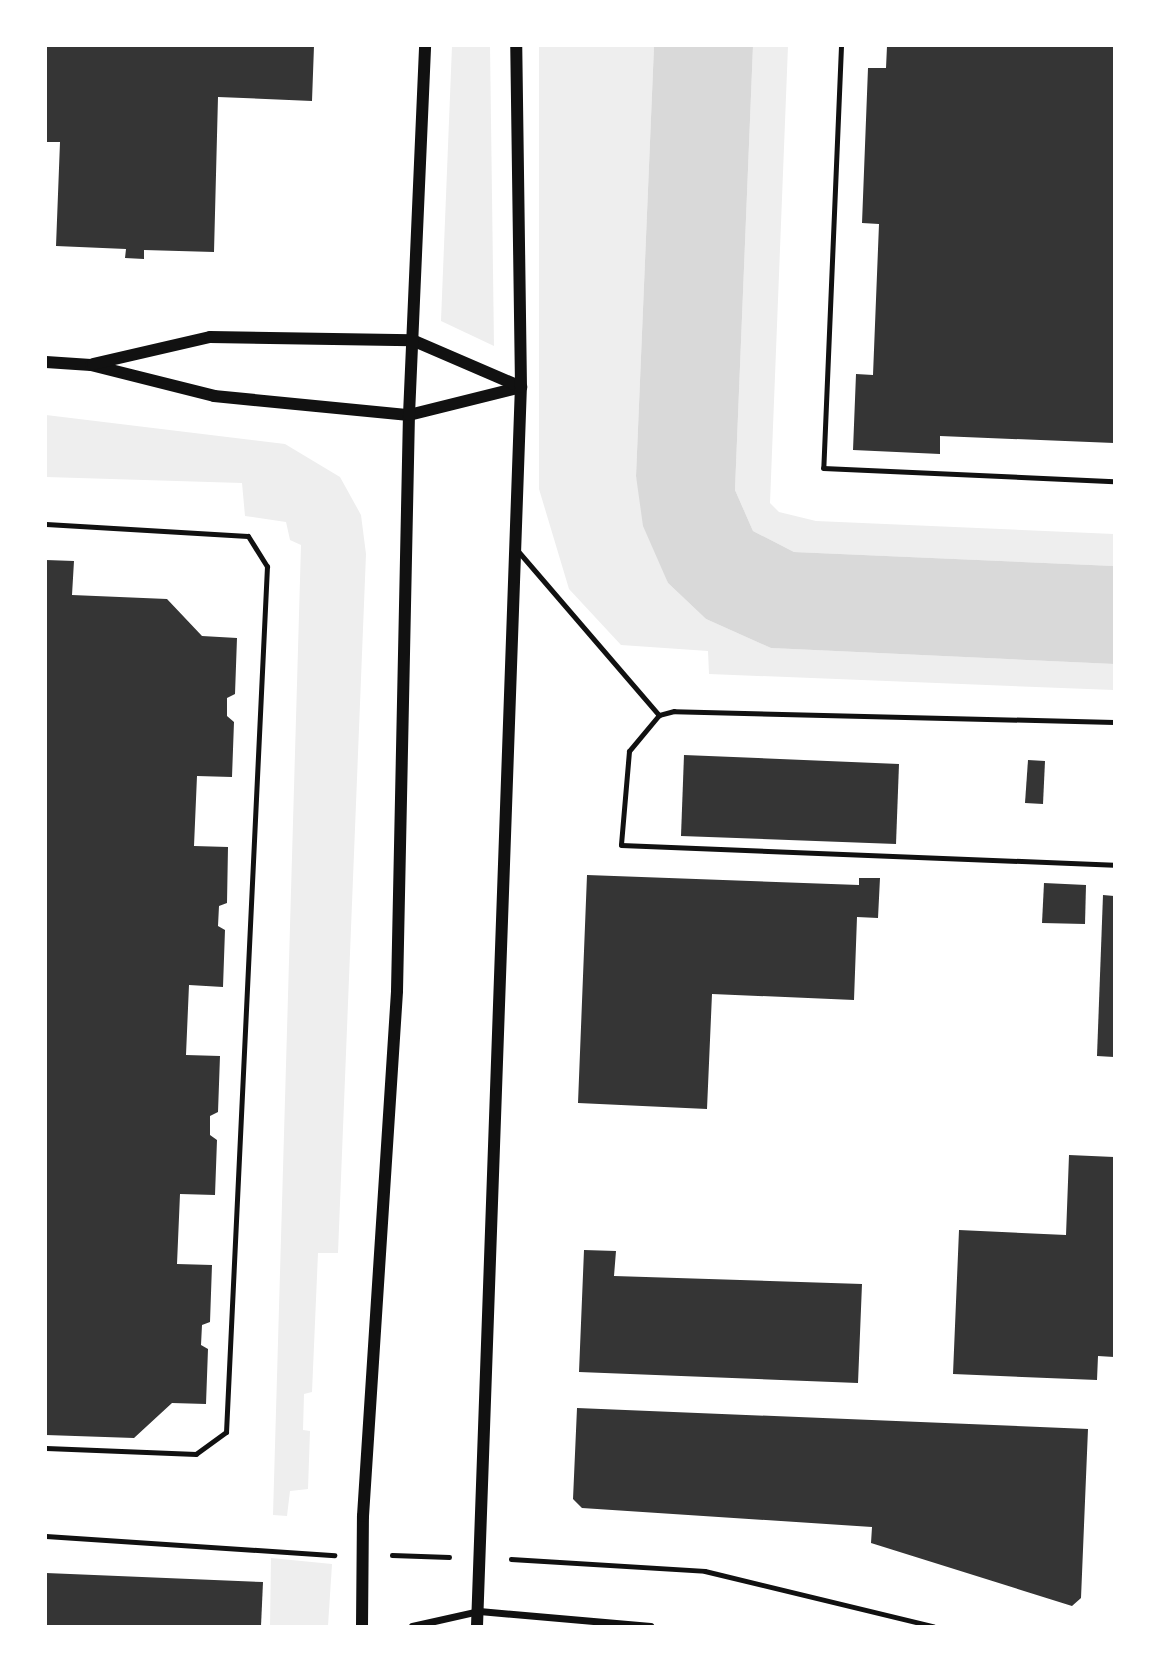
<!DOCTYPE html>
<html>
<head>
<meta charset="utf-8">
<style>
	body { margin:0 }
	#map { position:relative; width:1160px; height:1672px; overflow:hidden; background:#fff; font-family:"Archivo Narrow",sans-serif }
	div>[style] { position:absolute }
	.green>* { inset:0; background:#eee }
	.water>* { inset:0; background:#d9d9d9 }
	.building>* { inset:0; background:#353535 }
	.path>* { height:4.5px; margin:-2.25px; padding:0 2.25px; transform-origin:2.25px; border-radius:2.25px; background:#111 }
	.service>* { height:5px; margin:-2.5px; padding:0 2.5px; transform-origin:2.5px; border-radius:2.5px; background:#111 }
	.minor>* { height:7px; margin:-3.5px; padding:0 3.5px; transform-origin:3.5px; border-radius:3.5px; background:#111 }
	.tertiary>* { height:12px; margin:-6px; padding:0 6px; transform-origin:6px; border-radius:6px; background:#111 }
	span { translate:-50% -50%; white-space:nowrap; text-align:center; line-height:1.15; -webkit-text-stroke:5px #fff; paint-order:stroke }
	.frame { position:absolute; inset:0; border:47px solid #fff; pointer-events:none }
</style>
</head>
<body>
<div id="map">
	<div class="green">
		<div style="clip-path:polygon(452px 46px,490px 46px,494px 346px,441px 321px)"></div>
		<div style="clip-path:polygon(539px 46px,654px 46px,636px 476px,668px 583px,706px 619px,771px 648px,1114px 664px,1114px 690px,709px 674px,708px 651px,621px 645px,569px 589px,539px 489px)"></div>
		<div style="clip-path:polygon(753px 46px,788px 46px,770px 503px,779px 512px,816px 521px,1114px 534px,1114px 566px,794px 552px,753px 531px,735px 490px)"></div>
		<div style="clip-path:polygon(46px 415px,285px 444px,340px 477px,361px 515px,366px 554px,338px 1253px,318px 1253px,312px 1392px,304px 1394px,303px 1430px,310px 1431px,308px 1489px,290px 1491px,287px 1516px,273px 1515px,301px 545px,290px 540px,286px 522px,245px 516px,242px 483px,46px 477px)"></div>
		<div style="clip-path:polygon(271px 1558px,332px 1564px,328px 1626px,270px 1626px)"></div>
	</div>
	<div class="water">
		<div style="clip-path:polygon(654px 46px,753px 46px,735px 490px,753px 531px,794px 552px,1114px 566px,1114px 664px,771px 648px,706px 619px,668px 583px,643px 526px,636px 476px)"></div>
	</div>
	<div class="building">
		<div style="clip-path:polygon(46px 46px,314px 46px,312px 101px,218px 97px,214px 252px,144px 250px,144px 259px,125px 258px,126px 249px,56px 246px,60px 142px,46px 142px)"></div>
		<div style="clip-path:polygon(887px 46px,1114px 46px,1114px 443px,940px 436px,940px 454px,853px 450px,856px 374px,873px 375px,879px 224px,862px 223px,868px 68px,886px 68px)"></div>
		<div style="clip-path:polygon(46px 560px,74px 561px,72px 595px,167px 599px,202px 636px,237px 638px,235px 694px,227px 698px,227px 716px,234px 722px,232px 777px,197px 776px,194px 846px,228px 847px,227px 903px,219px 906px,218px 926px,225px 930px,223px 987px,189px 985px,186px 1055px,220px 1056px,218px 1112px,210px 1116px,210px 1135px,217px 1140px,215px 1195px,180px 1194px,177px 1264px,212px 1265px,210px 1322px,202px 1325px,201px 1345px,208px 1349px,206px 1404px,172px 1403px,134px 1438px,46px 1435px)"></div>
		<div style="clip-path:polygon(684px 755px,899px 764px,896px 844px,681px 836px)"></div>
		<div style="clip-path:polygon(1028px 760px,1045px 761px,1043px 804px,1025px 803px)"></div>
		<div style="clip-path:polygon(587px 875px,859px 885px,859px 878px,880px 878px,878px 918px,857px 917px,854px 1000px,712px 994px,707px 1109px,578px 1103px)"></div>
		<div style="clip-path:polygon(1044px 883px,1086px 885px,1085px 924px,1042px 923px)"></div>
		<div style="clip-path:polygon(1103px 895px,1114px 896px,1114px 1057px,1097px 1056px)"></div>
		<div style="clip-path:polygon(1069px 1155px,1114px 1157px,1114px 1357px,1098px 1356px,1097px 1380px,953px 1374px,959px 1230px,1066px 1235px)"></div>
		<div style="clip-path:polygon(584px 1250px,616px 1251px,614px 1276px,862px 1284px,858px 1383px,579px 1372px)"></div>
		<div style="clip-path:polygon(577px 1408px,1088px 1429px,1081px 1598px,1072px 1606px,871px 1543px,872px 1527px,582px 1508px,573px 1499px)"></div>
		<div style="clip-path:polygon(46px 1573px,263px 1582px,261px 1626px,46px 1626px)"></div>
	</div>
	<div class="path">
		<div style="left:46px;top:1536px;width:289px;rotate:3.8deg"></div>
		<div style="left:392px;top:1555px;width:57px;rotate:2deg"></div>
		<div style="left:511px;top:1559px;width:194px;rotate:3.5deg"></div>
		<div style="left:705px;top:1571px;width:235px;rotate:13.6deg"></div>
	</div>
	<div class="service">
		<div style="left:841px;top:46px;width:422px;rotate:92.4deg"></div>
		<div style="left:823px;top:468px;width:291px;rotate:2.6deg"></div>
		<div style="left:46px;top:524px;width:202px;rotate:3.4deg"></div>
		<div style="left:248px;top:536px;width:36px;rotate:58deg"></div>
		<div style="left:267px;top:566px;width:867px;rotate:92.71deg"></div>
		<div style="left:226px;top:1432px;width:37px;rotate:144deg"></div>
		<div style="left:196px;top:1454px;width:150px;rotate:-177.7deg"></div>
		<div style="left:517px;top:550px;width:218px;rotate:49.3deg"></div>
		<div style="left:1114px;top:722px;width:440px;rotate:-178.6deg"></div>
		<div style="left:674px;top:711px;width:16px;rotate:165deg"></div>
		<div style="left:659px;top:715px;width:47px;rotate:129.8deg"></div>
		<div style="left:629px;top:751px;width:94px;rotate:94.9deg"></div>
		<div style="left:621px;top:845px;width:493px;rotate:2.3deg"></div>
	</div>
	<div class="minor">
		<div style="left:412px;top:1626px;width:69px;rotate:-12.6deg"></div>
		<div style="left:479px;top:1611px;width:172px;rotate:5deg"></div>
	</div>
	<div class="tertiary">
		<div style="left:46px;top:362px;width:45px;rotate:3.8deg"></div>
		<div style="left:91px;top:365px;width:127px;rotate:14.1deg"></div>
		<div style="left:214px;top:396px;width:196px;rotate:5.6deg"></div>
		<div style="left:409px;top:415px;width:115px;rotate:-14deg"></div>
		<div style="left:93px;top:364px;width:120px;rotate:-13deg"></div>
		<div style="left:210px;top:337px;width:202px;rotate:0.9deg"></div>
		<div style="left:412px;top:340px;width:119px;rotate:23.3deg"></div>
		<div style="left:362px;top:1626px;width:110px;rotate:-89.5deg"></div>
		<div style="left:363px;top:1516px;width:526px;rotate:-86.29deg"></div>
		<div style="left:397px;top:991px;width:576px;rotate:-88.81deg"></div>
		<div style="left:409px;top:415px;width:369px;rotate:-87.5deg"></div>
		<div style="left:477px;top:1626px;width:1240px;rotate:-87.97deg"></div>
		<div style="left:521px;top:387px;width:341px;rotate:-90.8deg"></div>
	</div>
	<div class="frame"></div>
</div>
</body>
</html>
